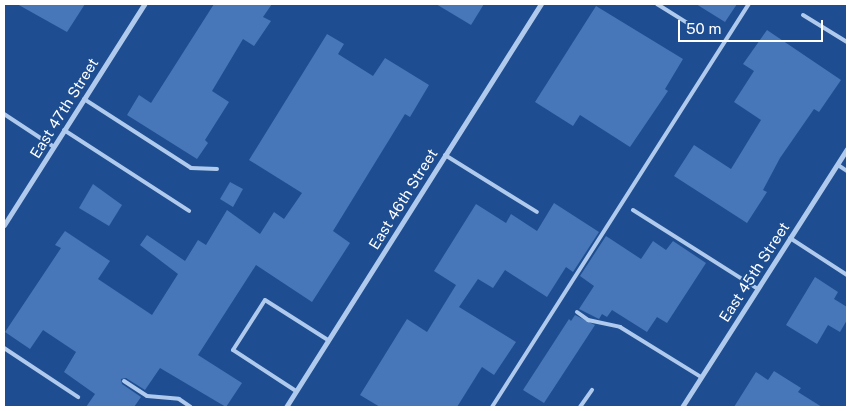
<!DOCTYPE html>
<html>
<head>
<meta charset="utf-8">
<style>
	body { margin:0 }
	#map { position:relative; width:851px; height:411px; overflow:hidden; background:#1e4e91; font-family:"Public Sans",sans-serif }
	div>[style] { position:absolute }
	.building>* { inset:0; background:#4777b8 }
	.lane>* { height:4px; margin:-2px; padding:0 2px; transform-origin:2px; border-radius:2px; background:#afcaed }
	.street>* { height:5px; margin:-2.5px; padding:0 2.5px; transform-origin:2.5px; border-radius:2.5px; background:#afcaed }
	span { translate:-50% -50%; white-space:nowrap; text-align:center; line-height:1.15; -webkit-text-stroke:4px #1e4e91; paint-order:stroke }
	.street-label { font-size:15px; color:#fff }
	.frame { position:absolute; inset:0; border:5px solid #fff; pointer-events:none }
	.scale { position:absolute; left:678px; top:20px; width:145px; height:22px; box-sizing:border-box; border:2px solid #fff; border-top:0; padding-left:6px; font-size:15px; line-height:18px; white-space:nowrap; color:#fff; -webkit-text-stroke:4px #1e4e91; paint-order:stroke }
</style>
</head>
<body>
<div id="map">
	<div class="building">
		<div style="clip-path:polygon(17px 4px,85px 4px,67px 32px)"></div>
		<div style="clip-path:polygon(214px 4px,272px 4px,263px 17px,271px 21px,254px 46px,243px 39px,212px 91px,229px 102px,205px 140px,208px 143px,197px 159px,127px 115px,139px 95px,151px 103px)"></div>
		<div style="clip-path:polygon(436px 4px,484px 4px,471px 25px)"></div>
		<div style="clip-path:polygon(696px 4px,737px 4px,725px 22px)"></div>
		<div style="clip-path:polygon(596px 6px,683px 59px,665px 89px,668px 91px,630px 147px,580px 115px,573px 126px,535px 102px)"></div>
		<div style="clip-path:polygon(767px 30px,841px 80px,819px 112px,814px 109px,780px 158px,763px 190px,767px 192px,747px 223px,674px 176px,694px 145px,731px 169px,761px 120px,734px 102px,754px 71px,743px 64px)"></div>
		<div style="clip-path:polygon(327px 34px,344px 44px,338px 54px,373px 76px,385px 58px,429px 85px,410px 117px,405px 114px,333px 231px,350px 243px,312px 302px,256px 265px,198px 355px,242px 383px,226px 407px,160px 368px,145px 390px,126px 378px,121px 379px,122px 384px,141px 397px,134px 407px,86px 407px,95px 394px,64px 372px,76px 352px,43px 330px,30px 349px,5px 332px,61px 248px,55px 245px,65px 231px,110px 261px,98px 279px,152px 315px,178px 274px,140px 245px,147px 235px,185px 261px,198px 240px,206px 245px,227px 210px,260px 234px,274px 212px,284px 219px,302px 193px,249px 160px)"></div>
		<div style="clip-path:polygon(230px 182px,243px 189px,233px 207px,220px 199px)"></div>
		<div style="clip-path:polygon(93px 184px,122px 205px,109px 226px,79px 208px)"></div>
		<div style="clip-path:polygon(554px 203px,599px 232px,573px 272px,566px 267px,547px 297px,505px 270px,493px 288px,478px 279px,459px 307px,516px 342px,494px 375px,482px 367px,457px 407px,380px 407px,360px 395px,407px 319px,427px 332px,456px 285px,434px 271px,476px 204px,506px 223px,511px 214px,537px 231px)"></div>
		<div style="clip-path:polygon(606px 236px,641px 259px,653px 241px,666px 250px,673px 241px,706px 263px,667px 323px,657px 317px,647px 332px,612px 310px,607px 317px,602px 314px,599px 319px,579px 309px,594px 286px,580px 276px)"></div>
		<div style="clip-path:polygon(815px 277px,838px 292px,834px 299px,847px 307px,847px 320px,840px 332px,828px 325px,817px 344px,786px 325px)"></div>
		<div style="clip-path:polygon(575px 315px,595px 325px,544px 403px,523px 390px,569px 319px,571px 321px)"></div>
		<div style="clip-path:polygon(774px 371px,801px 388px,798px 392px,822px 407px,734px 407px,756px 372px,768px 380px)"></div>
	</div>
	<div class="lane">
		<div style="left:657px;top:4px;width:38px;rotate:32deg"></div>
		<div style="left:803px;top:15px;width:52px;rotate:31.5deg"></div>
		<div style="left:84px;top:99px;width:127px;rotate:32.8deg"></div>
		<div style="left:191px;top:168px;width:26px;rotate:2deg"></div>
		<div style="left:4px;top:114px;width:60px;rotate:33.4deg"></div>
		<div style="left:64px;top:130px;width:149px;rotate:32.9deg"></div>
		<div style="left:445px;top:155px;width:108px;rotate:31.8deg"></div>
		<div style="left:838px;top:165px;width:11px;rotate:34deg"></div>
		<div style="left:633px;top:210px;width:148px;rotate:32.3deg"></div>
		<div style="left:790px;top:238px;width:68px;rotate:33deg"></div>
		<div style="left:577px;top:312px;width:14px;rotate:36deg"></div>
		<div style="left:588px;top:320px;width:33px;rotate:12deg"></div>
		<div style="left:620px;top:327px;width:95px;rotate:31.7deg"></div>
		<div style="left:4px;top:348px;width:89px;rotate:33.5deg"></div>
		<div style="left:124px;top:381px;width:27px;rotate:33deg"></div>
		<div style="left:147px;top:396px;width:32px;rotate:5deg"></div>
		<div style="left:179px;top:399px;width:14px;rotate:34deg"></div>
		<div style="left:296px;top:391px;width:75px;rotate:-146.9deg"></div>
		<div style="left:233px;top:350px;width:59px;rotate:-57.4deg"></div>
		<div style="left:265px;top:300px;width:75px;rotate:32.4deg"></div>
		<div style="left:492px;top:407px;width:478px;rotate:-57.5deg"></div>
		<div style="left:580px;top:407px;width:21px;rotate:-55deg"></div>
	</div>
	<div class="street">
		<div style="left:4px;top:225px;width:262px;rotate:-57.6deg"></div>
		<div style="left:286px;top:407px;width:477px;rotate:-57.7deg"></div>
		<div style="left:682px;top:407px;width:306px;rotate:-57.4deg"></div>
	</div>
	<div class="street-label">
		<span style="left:64px;top:108px;rotate:-58deg">East 47th Street</span>
		<span style="left:403px;top:199px;rotate:-58deg">East 46th Street</span>
		<span style="left:754px;top:272px;rotate:-57deg">East 45th Street</span>
	</div>
	<div class="frame"></div>
	<div class="scale">50 m</div>
</div>
</body>
</html>
